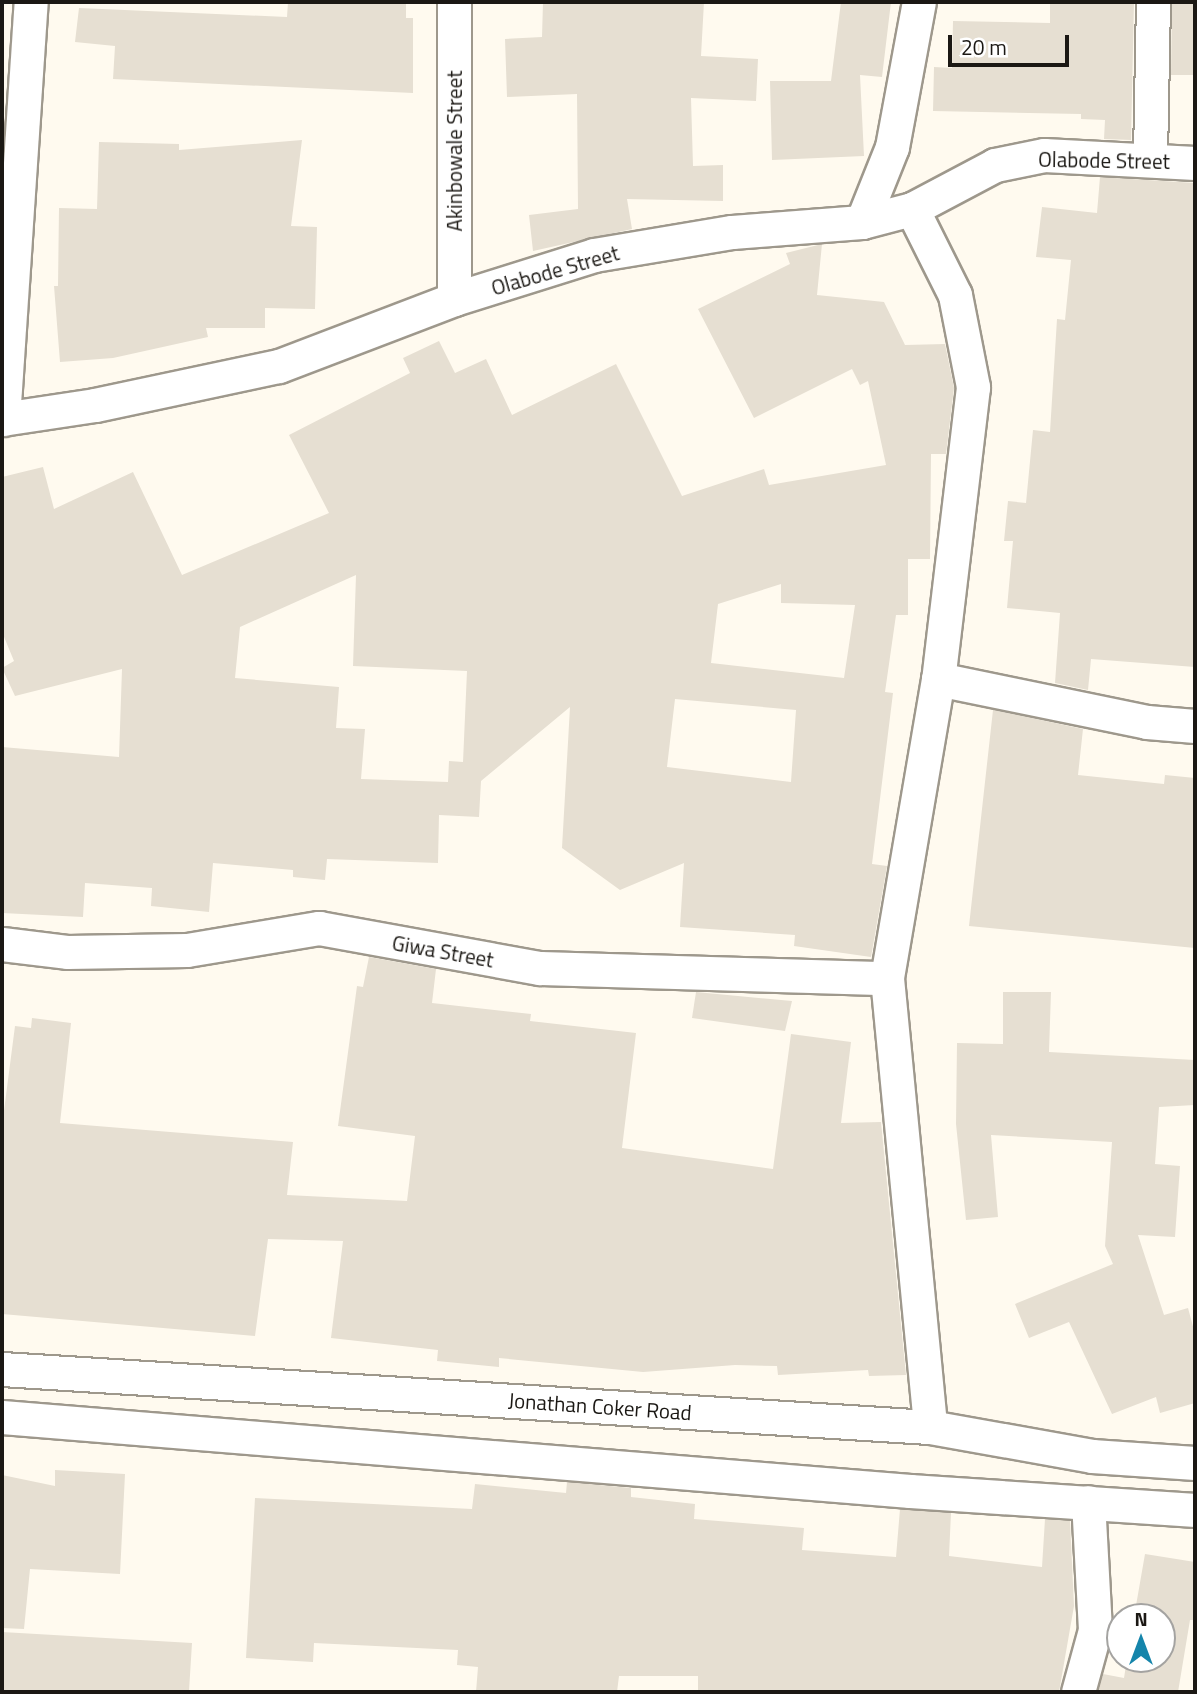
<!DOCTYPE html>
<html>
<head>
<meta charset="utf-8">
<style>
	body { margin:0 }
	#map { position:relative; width:1197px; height:1694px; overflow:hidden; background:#fffaef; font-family:"Titillium Web",sans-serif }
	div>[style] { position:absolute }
	.building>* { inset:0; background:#e6dfd2 }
	.roads { filter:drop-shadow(2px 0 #9e988c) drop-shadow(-2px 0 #9e988c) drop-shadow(0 2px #9e988c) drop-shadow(0 -2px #9e988c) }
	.street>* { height:33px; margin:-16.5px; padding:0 16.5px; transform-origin:16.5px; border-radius:16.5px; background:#fff }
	span { translate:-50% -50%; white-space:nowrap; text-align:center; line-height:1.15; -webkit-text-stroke:5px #fff; paint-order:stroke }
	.street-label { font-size:21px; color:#1b1814 }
	.frame { position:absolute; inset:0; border:4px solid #1b1814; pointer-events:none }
	.north { position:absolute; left:1106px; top:1603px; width:70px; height:70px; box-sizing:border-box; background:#fff; border:2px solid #a4a3a1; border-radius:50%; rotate:0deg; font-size:19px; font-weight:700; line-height:28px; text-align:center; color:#1b1814 }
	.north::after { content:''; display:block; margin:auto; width:24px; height:32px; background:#1585ab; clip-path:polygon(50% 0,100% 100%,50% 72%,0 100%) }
	.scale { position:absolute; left:948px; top:35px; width:121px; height:32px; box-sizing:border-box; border:4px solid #1b1814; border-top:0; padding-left:9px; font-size:21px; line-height:24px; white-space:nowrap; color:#1b1814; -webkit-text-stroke:5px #fff; paint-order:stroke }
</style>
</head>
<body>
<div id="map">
	<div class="building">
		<div style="clip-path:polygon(288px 2px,406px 2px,406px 18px,413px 18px,413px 93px,113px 79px,115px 46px,75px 42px,79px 8px,287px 17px)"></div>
		<div style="clip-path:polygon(543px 2px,704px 2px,701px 56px,758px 59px,756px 101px,691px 98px,693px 166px,723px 165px,723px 201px,627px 199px,632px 229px,533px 251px,529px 215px,578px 209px,577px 94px,507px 97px,505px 39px,542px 37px)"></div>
		<div style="clip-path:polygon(841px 2px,891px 2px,882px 77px,860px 75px,864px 156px,772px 160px,770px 81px,831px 81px)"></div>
		<div style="clip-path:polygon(1050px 2px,1134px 2px,1131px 140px,1104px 139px,1105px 120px,1081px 119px,1081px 114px,933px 111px,934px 67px,952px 68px,953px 21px,1050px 23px)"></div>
		<div style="clip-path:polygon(1172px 2px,1195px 2px,1195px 75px,1171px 75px)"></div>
		<div style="clip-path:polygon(302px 140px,291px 226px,317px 227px,315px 309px,265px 308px,265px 328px,206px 328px,208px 337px,113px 358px,60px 362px,54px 286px,58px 286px,59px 208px,97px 209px,99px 142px,179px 144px,179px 150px)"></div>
		<div style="clip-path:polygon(1100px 177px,1195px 183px,1195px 667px,1091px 659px,1088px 690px,1055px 683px,1060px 613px,1007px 608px,1013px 541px,1004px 541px,1008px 501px,1026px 503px,1033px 430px,1050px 432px,1057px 319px,1065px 320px,1071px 260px,1036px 257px,1042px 207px,1097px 213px)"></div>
		<div style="clip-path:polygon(evenodd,822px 244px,817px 295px,884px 302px,905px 345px,945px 344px,954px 388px,946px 454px,931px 454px,930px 559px,908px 559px,908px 615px,896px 615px,885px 692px,893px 693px,872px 864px,887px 866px,871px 957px,794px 946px,795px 935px,680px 927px,684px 863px,620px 890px,562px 848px,570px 707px,481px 781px,479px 817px,439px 815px,438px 863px,327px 859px,325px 880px,293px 877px,293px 870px,213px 863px,209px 912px,151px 906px,152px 888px,85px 883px,83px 917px,2px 913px,2px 747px,119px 757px,122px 669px,15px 696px,2px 668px,14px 661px,2px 632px,2px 477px,43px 467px,54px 509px,133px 472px,182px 575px,329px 513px,289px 435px,410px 373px,403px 358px,439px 341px,455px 373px,486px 359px,512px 415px,616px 364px,682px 496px,764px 469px,769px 485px,886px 465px,868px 381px,860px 385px,852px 369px,754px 418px,698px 309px,790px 264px,786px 253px,822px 244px,356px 575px,353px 666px,467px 671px,463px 762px,449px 761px,448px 782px,361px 779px,365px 729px,336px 728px,339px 687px,235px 678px,240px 627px,356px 575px,822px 244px,781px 584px,781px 603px,855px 605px,844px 678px,711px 663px,718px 604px,781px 584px,822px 244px,675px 699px,796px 710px,791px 782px,667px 767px,675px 699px)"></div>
		<div style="clip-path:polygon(993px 710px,1083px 729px,1078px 775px,1164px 784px,1165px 775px,1195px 778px,1195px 948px,969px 926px)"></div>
		<div style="clip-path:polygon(369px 957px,436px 969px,432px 1003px,531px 1014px,530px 1021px,636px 1033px,622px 1148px,773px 1169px,791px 1034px,851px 1042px,841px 1123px,881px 1122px,906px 1375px,869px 1376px,868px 1370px,778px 1375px,777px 1366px,735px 1365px,643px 1372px,499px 1358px,499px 1367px,437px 1361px,438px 1350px,331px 1338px,343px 1241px,268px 1239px,255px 1336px,2px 1314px,2px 1126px,15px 1026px,31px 1028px,32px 1018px,71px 1023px,60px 1123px,293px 1142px,287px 1195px,407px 1201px,415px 1136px,338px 1126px,357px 986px,363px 987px)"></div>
		<div style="clip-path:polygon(696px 992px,792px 1001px,785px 1031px,692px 1018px)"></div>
		<div style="clip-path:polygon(1003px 992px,1051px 992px,1049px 1052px,1195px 1060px,1195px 1105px,1159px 1107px,1155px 1164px,1180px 1166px,1175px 1237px,1138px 1235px,1164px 1315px,1188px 1308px,1195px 1334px,1195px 1403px,1160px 1413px,1156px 1397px,1112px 1414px,1069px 1322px,1029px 1338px,1015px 1304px,1113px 1264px,1105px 1246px,1112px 1142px,991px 1135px,998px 1217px,966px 1220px,956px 1124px,957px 1043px,1003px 1044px)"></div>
		<div style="clip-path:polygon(55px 1470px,125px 1474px,120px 1574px,30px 1569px,24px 1629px,2px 1628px,2px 1475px,55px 1486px)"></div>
		<div style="clip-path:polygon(567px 1482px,631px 1488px,631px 1497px,695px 1504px,694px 1519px,804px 1528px,802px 1550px,896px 1557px,900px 1509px,951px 1513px,949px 1556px,1042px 1567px,1045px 1519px,1070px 1521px,1074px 1606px,1059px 1692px,698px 1692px,698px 1676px,619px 1676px,617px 1692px,476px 1692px,478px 1667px,457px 1665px,458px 1650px,314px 1643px,313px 1662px,246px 1658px,255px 1498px,472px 1509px,475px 1484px,566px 1493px)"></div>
		<div style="clip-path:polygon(1145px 1554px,1195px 1562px,1195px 1620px,1190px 1620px,1178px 1692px,1098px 1692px,1103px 1674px,1124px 1678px,1127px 1659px,1162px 1659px,1162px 1617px,1134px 1617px)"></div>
		<div style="clip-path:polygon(2px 1632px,192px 1643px,189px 1691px,2px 1692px)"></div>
	</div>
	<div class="roads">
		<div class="street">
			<div style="left:454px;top:2px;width:297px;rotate:90deg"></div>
			<div style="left:1150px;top:157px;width:155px;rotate:-88.9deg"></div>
			<div style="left:912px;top:209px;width:96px;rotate:63.4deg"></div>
			<div style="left:955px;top:295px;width:94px;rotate:78.9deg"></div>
			<div style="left:973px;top:387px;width:294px;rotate:96.8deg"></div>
			<div style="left:938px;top:679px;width:303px;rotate:99.7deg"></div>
			<div style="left:887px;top:978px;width:451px;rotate:84.5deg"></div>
			<div style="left:862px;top:222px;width:81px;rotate:-68.2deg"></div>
			<div style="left:892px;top:147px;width:147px;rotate:-79.5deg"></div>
			<div style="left:2px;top:419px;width:94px;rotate:-8.6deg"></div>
			<div style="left:95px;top:405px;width:188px;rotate:-12deg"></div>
			<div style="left:279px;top:366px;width:187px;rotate:-20.9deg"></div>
			<div style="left:454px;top:299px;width:147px;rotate:-17.4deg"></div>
			<div style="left:594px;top:255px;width:140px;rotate:-9.5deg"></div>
			<div style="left:732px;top:232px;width:130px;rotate:-4.4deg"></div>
			<div style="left:862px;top:222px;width:52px;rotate:-14.6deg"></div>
			<div style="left:912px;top:209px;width:94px;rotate:-27.9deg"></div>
			<div style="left:995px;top:165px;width:50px;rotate:-11.5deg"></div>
			<div style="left:1044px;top:155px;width:151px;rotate:3deg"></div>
			<div style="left:3px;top:419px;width:418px;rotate:-86.2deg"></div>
			<div style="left:938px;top:679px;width:213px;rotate:11.6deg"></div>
			<div style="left:1147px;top:722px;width:48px;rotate:4.8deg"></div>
			<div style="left:2px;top:944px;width:65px;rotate:7deg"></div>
			<div style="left:67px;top:952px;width:120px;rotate:-1deg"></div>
			<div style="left:187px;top:950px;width:134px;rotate:-9.5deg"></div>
			<div style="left:319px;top:928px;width:225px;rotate:10.3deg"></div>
			<div style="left:540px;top:968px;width:347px;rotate:1.7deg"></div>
			<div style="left:2px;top:1369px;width:930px;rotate:3.58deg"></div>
			<div style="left:930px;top:1427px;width:165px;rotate:10.1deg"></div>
			<div style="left:1092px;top:1456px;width:103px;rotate:3.9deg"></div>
			<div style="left:2px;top:1417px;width:911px;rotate:4.66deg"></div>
			<div style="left:910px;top:1491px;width:286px;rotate:3.8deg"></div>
			<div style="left:1078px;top:1692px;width:64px;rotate:-74.7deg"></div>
			<div style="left:1095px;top:1630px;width:128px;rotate:-93.1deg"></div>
		</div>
	</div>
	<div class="street-label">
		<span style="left:454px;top:151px;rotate:-90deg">Akinbowale Street</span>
		<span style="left:1104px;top:160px;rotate:1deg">Olabode Street</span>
		<span style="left:555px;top:270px;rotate:-16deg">Olabode Street</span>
		<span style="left:443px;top:951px;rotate:10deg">Giwa Street</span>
		<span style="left:600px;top:1406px;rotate:4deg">Jonathan Coker Road</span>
	</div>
	<div class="frame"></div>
	<div class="north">N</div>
	<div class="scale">20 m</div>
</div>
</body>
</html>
